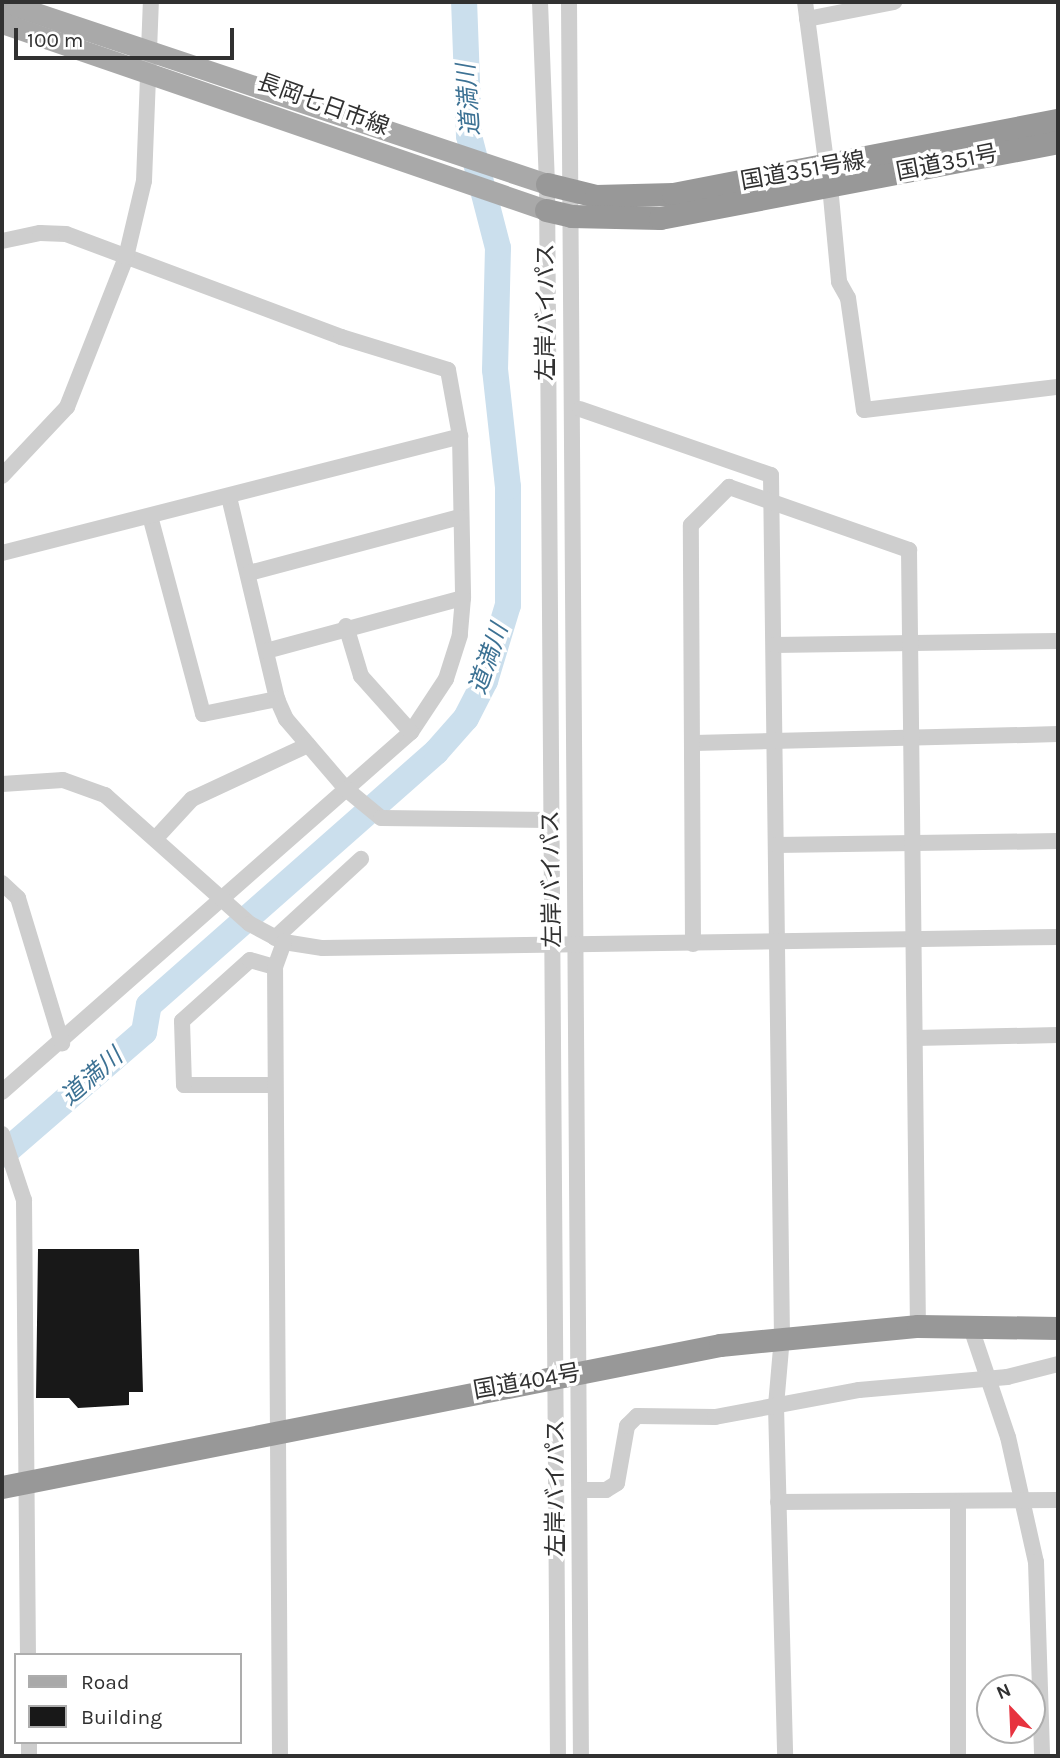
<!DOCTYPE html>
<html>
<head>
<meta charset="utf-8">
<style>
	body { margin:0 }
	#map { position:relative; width:1060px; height:1758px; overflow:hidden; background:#fff; font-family:Karla,"Noto Sans JP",sans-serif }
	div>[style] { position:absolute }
	.river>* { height:26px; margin:-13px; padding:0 13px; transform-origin:13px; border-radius:13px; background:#cbdfed }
	.building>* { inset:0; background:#181818 }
	.minor>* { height:16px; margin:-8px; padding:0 8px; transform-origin:8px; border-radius:8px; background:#cecece }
	.major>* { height:21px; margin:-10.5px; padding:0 10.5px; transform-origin:10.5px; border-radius:10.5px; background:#a9a9a9 }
	.highway>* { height:23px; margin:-11.5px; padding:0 11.5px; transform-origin:11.5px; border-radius:11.5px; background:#989898 }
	span { translate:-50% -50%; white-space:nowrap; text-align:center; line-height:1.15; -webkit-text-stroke:7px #fff; paint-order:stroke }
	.street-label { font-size:23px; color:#313131 }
	.water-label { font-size:24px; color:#3d7294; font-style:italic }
	.frame { position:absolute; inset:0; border:4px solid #313131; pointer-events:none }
	.legend { position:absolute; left:14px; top:1653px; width:228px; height:91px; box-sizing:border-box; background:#fff; border:2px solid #adadad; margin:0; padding:9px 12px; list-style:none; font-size:21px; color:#313131 }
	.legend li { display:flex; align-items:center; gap:14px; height:35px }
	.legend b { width:35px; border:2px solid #adadad }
	.north { position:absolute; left:976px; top:1674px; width:70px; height:70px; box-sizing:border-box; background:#fff; border:2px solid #adadad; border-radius:50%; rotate:337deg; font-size:19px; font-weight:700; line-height:28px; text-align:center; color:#313131 }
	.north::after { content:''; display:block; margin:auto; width:24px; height:32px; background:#e7333f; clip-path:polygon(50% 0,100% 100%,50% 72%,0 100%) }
	.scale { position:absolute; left:14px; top:28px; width:220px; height:32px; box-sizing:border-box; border:4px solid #313131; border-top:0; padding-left:9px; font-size:21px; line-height:24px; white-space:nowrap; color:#313131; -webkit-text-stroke:5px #fff; paint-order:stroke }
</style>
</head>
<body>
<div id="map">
	<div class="river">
		<div style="left:2px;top:1155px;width:188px;rotate:-40.9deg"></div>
		<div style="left:144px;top:1032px;width:27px;rotate:-80deg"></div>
		<div style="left:149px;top:1005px;width:383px;rotate:-41.4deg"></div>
		<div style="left:436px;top:752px;width:45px;rotate:-48.6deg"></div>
		<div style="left:466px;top:718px;width:42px;rotate:-62.8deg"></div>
		<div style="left:485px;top:681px;width:79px;rotate:-73.2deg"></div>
		<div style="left:508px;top:605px;width:118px;rotate:-90deg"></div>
		<div style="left:508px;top:487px;width:118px;rotate:-96.3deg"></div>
		<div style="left:495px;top:370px;width:122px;rotate:-88.6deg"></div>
		<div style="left:498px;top:248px;width:116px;rotate:-104.5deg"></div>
		<div style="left:469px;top:136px;width:134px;rotate:-92.1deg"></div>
	</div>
	<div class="building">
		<div style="clip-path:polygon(38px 1249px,139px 1249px,143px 1392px,129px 1392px,129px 1405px,78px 1408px,69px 1398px,36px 1398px)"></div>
	</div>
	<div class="minor">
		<div style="left:540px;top:2px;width:182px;rotate:87.8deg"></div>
		<div style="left:547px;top:184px;width:1572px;rotate:89.6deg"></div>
		<div style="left:569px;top:2px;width:1754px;rotate:89.61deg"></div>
		<div style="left:805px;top:2px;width:167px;rotate:82.5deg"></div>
		<div style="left:807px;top:19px;width:89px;rotate:-11.1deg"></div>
		<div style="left:830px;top:186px;width:96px;rotate:84.6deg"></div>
		<div style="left:839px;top:282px;width:18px;rotate:61deg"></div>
		<div style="left:848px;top:298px;width:113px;rotate:81.9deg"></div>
		<div style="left:864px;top:410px;width:195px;rotate:-6.8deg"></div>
		<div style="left:2px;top:241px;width:39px;rotate:-12deg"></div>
		<div style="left:40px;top:233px;width:26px;rotate:2deg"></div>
		<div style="left:66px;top:234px;width:294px;rotate:20.5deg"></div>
		<div style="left:341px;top:337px;width:112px;rotate:17.1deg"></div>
		<div style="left:448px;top:370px;width:67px;rotate:79.7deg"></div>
		<div style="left:460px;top:436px;width:162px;rotate:88.9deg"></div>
		<div style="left:463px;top:598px;width:37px;rotate:95deg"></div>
		<div style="left:460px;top:635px;width:46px;rotate:107.7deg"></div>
		<div style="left:446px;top:679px;width:64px;rotate:123.4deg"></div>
		<div style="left:411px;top:732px;width:545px;rotate:138.65deg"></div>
		<div style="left:580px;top:409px;width:202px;rotate:19.1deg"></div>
		<div style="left:771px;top:475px;width:862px;rotate:89.27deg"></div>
		<div style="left:782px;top:1337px;width:69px;rotate:95deg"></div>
		<div style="left:776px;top:1406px;width:350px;rotate:88.5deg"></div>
		<div style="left:2px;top:476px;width:95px;rotate:-46.7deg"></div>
		<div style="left:67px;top:407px;width:161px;rotate:-68.5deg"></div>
		<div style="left:126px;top:257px;width:78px;rotate:-76.7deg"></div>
		<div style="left:144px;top:181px;width:179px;rotate:-87.8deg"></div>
		<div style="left:229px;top:497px;width:208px;rotate:76.6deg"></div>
		<div style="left:150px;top:516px;width:205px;rotate:75deg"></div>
		<div style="left:203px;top:714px;width:76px;rotate:-11.5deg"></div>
		<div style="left:277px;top:699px;width:22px;rotate:66deg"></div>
		<div style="left:286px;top:719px;width:92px;rotate:49.4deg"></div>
		<div style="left:346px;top:789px;width:45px;rotate:39.6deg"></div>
		<div style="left:381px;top:818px;width:169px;rotate:0.7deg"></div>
		<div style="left:2px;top:553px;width:473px;rotate:-14.3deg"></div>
		<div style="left:249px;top:573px;width:218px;rotate:-14.9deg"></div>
		<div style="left:346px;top:626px;width:52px;rotate:73.3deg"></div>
		<div style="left:361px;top:676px;width:75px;rotate:48.2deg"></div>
		<div style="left:774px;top:645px;width:284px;rotate:-0.8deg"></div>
		<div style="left:266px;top:651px;width:204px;rotate:-15.1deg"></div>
		<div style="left:694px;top:743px;width:364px;rotate:-1.4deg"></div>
		<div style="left:2px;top:784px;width:61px;rotate:-3.8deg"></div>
		<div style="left:63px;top:780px;width:45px;rotate:19.7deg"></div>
		<div style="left:105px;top:795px;width:194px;rotate:41.7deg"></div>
		<div style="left:250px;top:924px;width:38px;rotate:28deg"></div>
		<div style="left:284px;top:942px;width:39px;rotate:9deg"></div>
		<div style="left:323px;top:948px;width:735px;rotate:-0.86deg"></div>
		<div style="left:156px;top:838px;width:53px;rotate:-47.3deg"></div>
		<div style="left:192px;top:799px;width:128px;rotate:-25deg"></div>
		<div style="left:776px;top:845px;width:282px;rotate:-0.8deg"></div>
		<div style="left:2px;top:883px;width:22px;rotate:43deg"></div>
		<div style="left:18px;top:898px;width:152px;rotate:73.1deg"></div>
		<div style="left:275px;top:938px;width:117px;rotate:-42.6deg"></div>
		<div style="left:693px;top:944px;width:419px;rotate:-90.3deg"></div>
		<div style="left:691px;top:525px;width:54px;rotate:-45deg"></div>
		<div style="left:729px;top:487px;width:191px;rotate:19.3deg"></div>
		<div style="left:909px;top:550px;width:776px;rotate:89.34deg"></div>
		<div style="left:915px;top:1038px;width:143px;rotate:-1.2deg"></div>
		<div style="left:275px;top:1085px;width:91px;rotate:180deg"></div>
		<div style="left:184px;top:1085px;width:64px;rotate:-91.8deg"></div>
		<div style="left:182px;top:1021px;width:91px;rotate:-41.9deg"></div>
		<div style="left:250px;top:960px;width:26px;rotate:16deg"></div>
		<div style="left:2px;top:1134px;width:70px;rotate:71.6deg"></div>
		<div style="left:24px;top:1200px;width:455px;rotate:89.5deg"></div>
		<div style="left:970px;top:1325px;width:118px;rotate:71.3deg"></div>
		<div style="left:1008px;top:1437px;width:128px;rotate:77.4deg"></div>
		<div style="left:1036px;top:1562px;width:194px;rotate:88.2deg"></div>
		<div style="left:582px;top:1490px;width:24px"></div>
		<div style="left:606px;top:1490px;width:13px;rotate:-32deg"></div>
		<div style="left:617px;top:1483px;width:58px;rotate:-80deg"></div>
		<div style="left:627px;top:1426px;width:14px;rotate:-45deg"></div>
		<div style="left:637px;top:1416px;width:78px;rotate:0.7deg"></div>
		<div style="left:715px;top:1417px;width:147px;rotate:-10.6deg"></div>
		<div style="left:859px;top:1390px;width:149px;rotate:-5deg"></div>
		<div style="left:1007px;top:1377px;width:53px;rotate:-14.3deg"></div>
		<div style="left:778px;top:1502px;width:280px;rotate:-0.4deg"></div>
		<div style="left:958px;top:1502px;width:254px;rotate:90deg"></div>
		<div style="left:29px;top:1742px;width:14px;rotate:90deg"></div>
		<div style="left:280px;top:1756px;width:789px;rotate:-90.36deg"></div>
		<div style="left:275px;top:967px;width:27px;rotate:-70deg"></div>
	</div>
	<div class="major">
		<div style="left:3px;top:2px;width:574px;rotate:18.5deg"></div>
		<div style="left:2px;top:23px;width:575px;rotate:18.97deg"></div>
	</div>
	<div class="highway">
		<div style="left:547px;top:184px;width:50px;rotate:13.8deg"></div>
		<div style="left:596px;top:196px;width:77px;rotate:-1.5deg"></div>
		<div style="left:673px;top:194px;width:392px;rotate:-10.9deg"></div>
		<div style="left:546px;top:210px;width:26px;rotate:13deg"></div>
		<div style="left:571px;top:216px;width:89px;rotate:1.3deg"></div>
		<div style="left:660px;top:218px;width:405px;rotate:-10.8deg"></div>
		<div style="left:2px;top:1487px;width:732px;rotate:-11.19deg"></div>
		<div style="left:720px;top:1345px;width:199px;rotate:-5.5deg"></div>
		<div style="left:918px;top:1326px;width:140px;rotate:0.8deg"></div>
	</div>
	<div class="street-label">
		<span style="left:323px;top:105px;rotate:20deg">長岡七日市線</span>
		<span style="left:947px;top:163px;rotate:-11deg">国道351号</span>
		<span style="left:803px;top:171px;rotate:-10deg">国道351号線</span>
		<span style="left:546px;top:312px;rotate:-90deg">左岸バイパス</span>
		<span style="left:552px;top:879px;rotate:-91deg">左岸バイパス</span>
		<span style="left:527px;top:1382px;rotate:-10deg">国道404号</span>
		<span style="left:556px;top:1488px;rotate:-90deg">左岸バイパス</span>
	</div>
	<div class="water-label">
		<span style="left:469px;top:100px;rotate:-94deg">道満川</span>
		<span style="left:489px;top:659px;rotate:-71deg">道満川</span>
		<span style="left:92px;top:1077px;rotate:-41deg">道満川</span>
	</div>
	<div class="frame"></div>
	<ul class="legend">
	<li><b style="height:9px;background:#a9a9a9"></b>Road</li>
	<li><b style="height:19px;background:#181818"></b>Building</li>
	</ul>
	<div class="north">N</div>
	<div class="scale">100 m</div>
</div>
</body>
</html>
